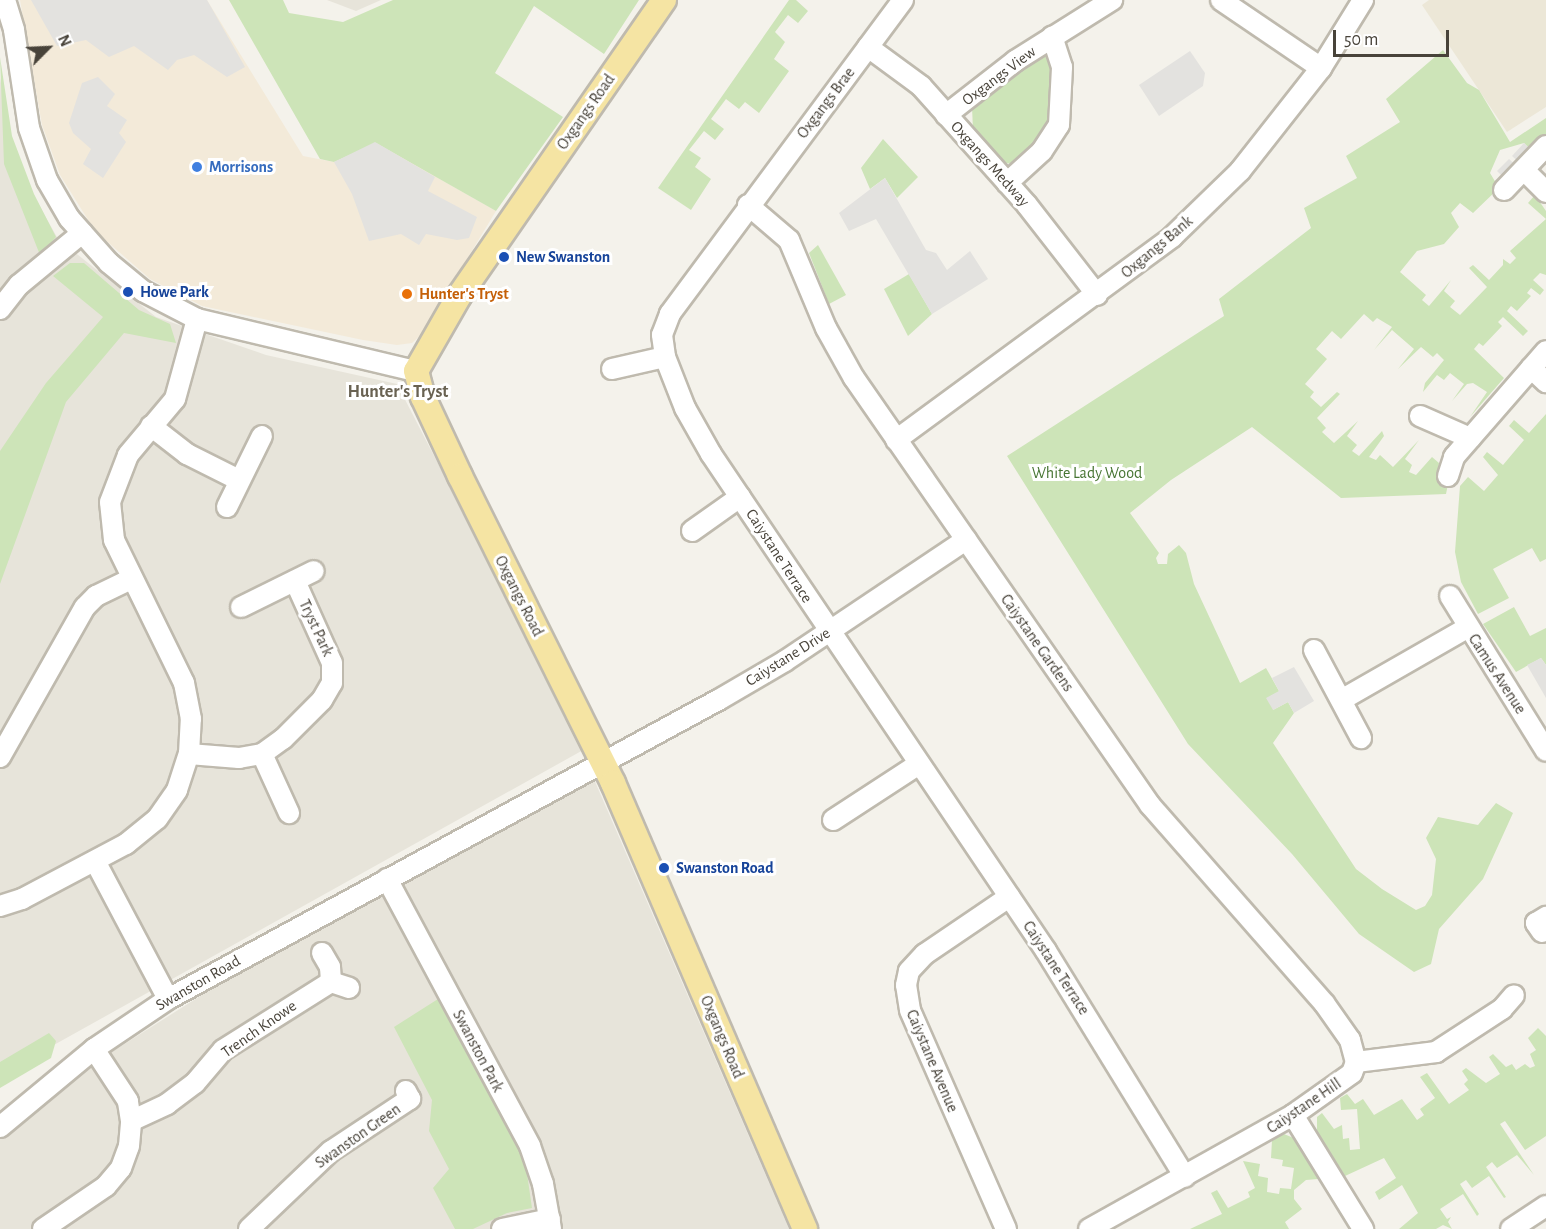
<!DOCTYPE html>
<html>
<head>
<meta charset="utf-8">
<style>
	body { margin:0 }
	#map { position:relative; width:1546px; height:1229px; overflow:hidden; background:#f4f2eb; font-family:"Alegreya Sans",sans-serif }
	div>[style] { position:absolute }
	.residential>* { inset:0; background:#e7e4da }
	.commercial>* { inset:0; background:#f3ead9 }
	.education>* { inset:0; background:#ece7d7 }
	.green>* { inset:0; background:#cde4b8 }
	.parking>* { inset:0; background:#e3e2df }
	.roads { filter:drop-shadow(2px 0 #bfbaae) drop-shadow(-2px 0 #bfbaae) drop-shadow(0 2px #bfbaae) drop-shadow(0 -2px #bfbaae) }
	.minor>* { height:20px; margin:-10px; padding:0 10px; transform-origin:10px; border-radius:10px; background:#fff }
	.major>* { height:24px; margin:-12px; padding:0 12px; transform-origin:12px; border-radius:12px; background:#f5e4a3 }
	.dots>* { width:16px; height:16px; translate:-50% -50%; box-sizing:border-box; border:3px solid #fff; border-radius:50% }
	span { translate:-50% -50%; white-space:nowrap; text-align:center; line-height:1.15; -webkit-text-stroke:6px #fff; paint-order:stroke }
	.street-label { font-size:16px; color:#48433a }
	.shop-label { font-size:16px; color:#366cbe; font-weight:700 }
	.left { translate:0 -50%; text-align:left }
	.transit-label { font-size:16px; color:#164399; font-weight:700 }
	.food-label { font-size:16px; color:#c56008; font-weight:700 }
	.park-label { font-size:16px; color:#467432 }
	.neighbourhood-label { font-size:18px; color:#696252; font-weight:700 }
	.north { position:absolute; left:18px; top:18px; width:60px; height:60px; -webkit-text-stroke:4px #fff; paint-order:stroke; rotate:66deg; font-size:16px; font-weight:700; line-height:24px; text-align:center; color:#48433a }
	.north::after { content:''; display:block; margin:auto; width:21px; height:27px; background:#48433a; clip-path:polygon(50% 0,100% 100%,50% 72%,0 100%) }
	.scale { position:absolute; left:1333px; top:30px; width:116px; height:27px; box-sizing:border-box; border:3px solid #48433a; border-top:0; padding-left:8px; font-size:18px; line-height:21px; white-space:nowrap; color:#48433a; -webkit-text-stroke:4px #fff; paint-order:stroke }
</style>
</head>
<body>
<div id="map">
	<div class="residential">
		<div style="clip-path:polygon(327px 0,381px 0,356px 11px)"></div>
		<div style="clip-path:polygon(0 78px,17px 166px,58px 239px,156px 317px,266px 355px,397px 384px,585px 749px,0 1075px)"></div>
		<div style="clip-path:polygon(593px 777px,789px 1229px,0 1229px,0 1139px,77px 1074px,205px 993px)"></div>
	</div>
	<div class="commercial">
		<div style="clip-path:polygon(20px 0,207px 0,303px 156px,334px 162px,375px 142px,496px 211px,421px 335px,412px 343px,397px 345px,363px 340px,202px 306px,150px 279px,95px 231px,60px 175px,42px 125px)"></div>
	</div>
	<div class="education">
		<div style="clip-path:polygon(1429px 0,1546px 0,1546px 107px,1507px 132px,1422px 5px)"></div>
	</div>
	<div class="green">
		<div style="clip-path:polygon(229px 0,283px 0,289px 13px,343px 22px,393px 0,639px 0,604px 54px,534px 6px,495px 73px,563px 117px,496px 211px,376px 143px,334px 162px,320px 159px)"></div>
		<div style="clip-path:polygon(789px 0,796px 0,808px 11px,798px 23px,788px 15px,775px 32px,785px 42px,774px 59px,789px 71px,759px 113px,745px 102px,739px 109px,726px 99px,711px 119px,724px 129px,715px 140px,704px 131px,689px 150px,701px 158px,695px 167px,711px 179px,691px 210px,658px 188px)"></div>
		<div style="clip-path:polygon(1443px 50px,1467px 83px,1479px 90px,1510px 142px,1546px 118px,1546px 134px,1531px 150px,1524px 143px,1500px 150px,1490px 173px,1499px 188px,1473px 213px,1460px 203px,1451px 213px,1459px 227px,1444px 244px,1417px 251px,1400px 272px,1426px 295px,1422px 300px,1429px 306px,1451px 280px,1444px 291px,1455px 301px,1450px 307px,1460px 315px,1487px 287px,1469px 268px,1473px 265px,1489px 280px,1503px 265px,1503px 259px,1510px 264px,1516px 258px,1510px 251px,1546px 219px,1528px 203px,1535px 195px,1546px 211px,1546px 275px,1540px 273px,1533px 280px,1544px 290px,1540px 295px,1531px 288px,1527px 293px,1531px 296px,1517px 311px,1511px 306px,1507px 311px,1528px 331px,1523px 336px,1503px 317px,1498px 322px,1502px 326px,1483px 346px,1479px 343px,1474px 349px,1504px 378px,1470px 417px,1487px 392px,1473px 383px,1467px 384px,1452px 401px,1464px 384px,1450px 373px,1444px 380px,1437px 375px,1423px 392px,1425px 383px,1444px 360px,1437px 353px,1433px 357px,1421px 347px,1398px 369px,1414px 349px,1392px 330px,1374px 350px,1392px 327px,1377px 318px,1373px 322px,1364px 314px,1341px 339px,1332px 331px,1316px 349px,1327px 359px,1305px 384px,1314px 392px,1310px 397px,1321px 407px,1337px 392px,1340px 394px,1317px 418px,1326px 428px,1322px 432px,1334px 443px,1358px 421px,1347px 436px,1357px 445px,1352px 451px,1359px 456px,1382px 431px,1384px 436px,1369px 457px,1376px 460px,1380px 455px,1393px 467px,1419px 440px,1405px 459px,1412px 465px,1409px 472px,1416px 475px,1432px 457px,1439px 463px,1437px 482px,1448px 484px,1446px 494px,1341px 498px,1252px 427px,1171px 480px,1130px 513px,1159px 553px,1156px 558px,1158px 564px,1167px 564px,1168px 554px,1179px 545px,1186px 553px,1194px 584px,1240px 683px,1266px 668px,1279px 691px,1273px 710px,1288px 702px,1294px 713px,1273px 743px,1356px 869px,1382px 889px,1416px 910px,1425px 906px,1432px 895px,1436px 859px,1426px 838px,1438px 817px,1478px 825px,1496px 803px,1513px 813px,1483px 879px,1439px 929px,1431px 964px,1414px 972px,1359px 934px,1292px 854px,1188px 744px,1007px 456px,1224px 316px,1219px 299px,1311px 228px,1304px 208px,1357px 178px,1346px 156px,1400px 122px,1386px 99px)"></div>
		<div style="clip-path:polygon(1045px 54px,1053px 65px,1058px 93px,1047px 135px,1015px 164px,1003px 163px,973px 130px,972px 107px,1010px 73px)"></div>
		<div style="clip-path:polygon(0 57px,12px 136px,34px 194px,56px 237px,40px 255px,4px 164px)"></div>
		<div style="clip-path:polygon(883px 139px,918px 177px,897px 198px,885px 178px,870px 189px,861px 168px)"></div>
		<div style="clip-path:polygon(818px 245px,846px 295px,829px 304px,809px 253px)"></div>
		<div style="clip-path:polygon(70px 263px,84px 263px,139px 310px,170px 324px,176px 343px,124px 333px,66px 402px,0 584px,0 451px,46px 383px,103px 317px,53px 276px)"></div>
		<div style="clip-path:polygon(909px 274px,932px 314px,908px 336px,884px 289px)"></div>
		<div style="clip-path:polygon(1546px 414px,1546px 559px,1540px 562px,1532px 548px,1493px 569px,1509px 598px,1478px 614px,1461px 582px,1455px 552px,1460px 486px,1468px 477px,1484px 491px,1498px 475px,1483px 457px,1487px 452px,1503px 465px,1524px 440px,1509px 426px,1514px 420px,1529px 433px)"></div>
		<div style="clip-path:polygon(1514px 607px,1530px 636px,1546px 628px,1546px 665px,1541px 658px,1516px 672px,1483px 624px)"></div>
		<div style="clip-path:polygon(438px 999px,525px 1160px,532px 1208px,507px 1213px,473px 1229px,455px 1229px,433px 1188px,449px 1169px,429px 1131px,432px 1100px,394px 1027px)"></div>
		<div style="clip-path:polygon(1538px 1028px,1546px 1036px,1546px 1136px,1525px 1150px,1505px 1121px,1500px 1124px,1534px 1175px,1517px 1155px,1497px 1168px,1492px 1162px,1486px 1167px,1506px 1197px,1504px 1198px,1489px 1176px,1472px 1188px,1466px 1180px,1460px 1184px,1479px 1214px,1477px 1216px,1463px 1194px,1440px 1209px,1447px 1219px,1451px 1217px,1448px 1222px,1452px 1229px,1443px 1225px,1436px 1229px,1399px 1229px,1418px 1213px,1402px 1185px,1379px 1200px,1375px 1192px,1396px 1178px,1384px 1158px,1345px 1176px,1317px 1132px,1317px 1117px,1322px 1113px,1334px 1129px,1342px 1125px,1343px 1139px,1349px 1138px,1350px 1150px,1360px 1149px,1357px 1109px,1341px 1110px,1340px 1098px,1347px 1094px,1355px 1104px,1363px 1099px,1374px 1115px,1402px 1099px,1417px 1120px,1424px 1115px,1420px 1109px,1435px 1098px,1420px 1077px,1427px 1073px,1449px 1104px,1469px 1090px,1464px 1084px,1468px 1080px,1462px 1071px,1466px 1068px,1486px 1083px,1500px 1074px,1489px 1057px,1493px 1054px,1506px 1067px,1512px 1064px,1516px 1070px,1525px 1064px,1530px 1068px,1535px 1066px,1530px 1054px,1536px 1050px,1528px 1038px)"></div>
		<div style="clip-path:polygon(49px 1033px,56px 1041px,51px 1058px,0 1088px,0 1062px)"></div>
		<div style="clip-path:polygon(1284px 1134px,1296px 1139px,1318px 1179px,1306px 1180px,1294px 1190px,1294px 1199px,1302px 1209px,1285px 1222px,1289px 1229px,1190px 1229px,1222px 1214px,1211px 1193px,1217px 1190px,1228px 1208px,1250px 1197px,1248px 1192px,1255px 1188px,1243px 1161px,1260px 1164px,1258px 1176px,1268px 1178px,1267px 1192px,1279px 1194px,1280px 1188px,1291px 1189px,1294px 1168px,1282px 1166px,1283px 1160px,1271px 1158px,1272px 1140px)"></div>
	</div>
	<div class="parking">
		<div style="clip-path:polygon(31px 0,207px 0,245px 67px,227px 77px,194px 55px,177px 60px,168px 70px,134px 46px,109px 57px,86px 40px,57px 46px)"></div>
		<div style="clip-path:polygon(1190px 51px,1205px 73px,1203px 86px,1159px 116px,1139px 85px)"></div>
		<div style="clip-path:polygon(98px 77px,115px 94px,107px 106px,127px 120px,119px 133px,126px 142px,103px 178px,83px 164px,91px 149px,73px 133px,69px 123px,82px 83px)"></div>
		<div style="clip-path:polygon(375px 142px,435px 177px,428px 191px,477px 217px,469px 238px,457px 240px,426px 234px,419px 245px,401px 234px,369px 241px,352px 194px,334px 162px)"></div>
		<div style="clip-path:polygon(1524px 143px,1533px 152px,1521px 164px,1512px 156px)"></div>
		<div style="clip-path:polygon(1509px 159px,1518px 167px,1506px 180px,1497px 171px)"></div>
		<div style="clip-path:polygon(885px 178px,926px 250px,936px 253px,947px 270px,970px 251px,988px 279px,932px 314px,876px 219px,849px 231px,839px 213px)"></div>
		<div style="clip-path:polygon(1541px 658px,1546px 665px,1546px 698px,1527px 665px)"></div>
		<div style="clip-path:polygon(1294px 667px,1314px 701px,1294px 713px,1288px 702px,1273px 710px,1266px 698px,1279px 691px,1272px 678px)"></div>
	</div>
	<div class="roads">
		<div class="minor">
			<div style="left:5px;top:0;width:31px;rotate:73deg"></div>
			<div style="left:14px;top:30px;width:99px;rotate:81.3deg"></div>
			<div style="left:29px;top:128px;width:55px;rotate:70.9deg"></div>
			<div style="left:47px;top:180px;width:44px;rotate:59.9deg"></div>
			<div style="left:69px;top:218px;width:60px;rotate:48.4deg"></div>
			<div style="left:109px;top:263px;width:44px;rotate:39.5deg"></div>
			<div style="left:143px;top:291px;width:61px;rotate:27.4deg"></div>
			<div style="left:197px;top:319px;width:225px;rotate:13.4deg"></div>
			<div style="left:903px;top:0;width:391px;rotate:126.6deg"></div>
			<div style="left:670px;top:314px;width:22px;rotate:111deg"></div>
			<div style="left:662px;top:335px;width:22px;rotate:82deg"></div>
			<div style="left:665px;top:357px;width:55px;rotate:68.6deg"></div>
			<div style="left:685px;top:408px;width:53px;rotate:60.5deg"></div>
			<div style="left:711px;top:454px;width:599px;rotate:56.02deg"></div>
			<div style="left:1046px;top:951px;width:265px;rotate:58.4deg"></div>
			<div style="left:1221px;top:0;width:121px;rotate:34.2deg"></div>
			<div style="left:868px;top:47px;width:66px;rotate:36.3deg"></div>
			<div style="left:921px;top:86px;width:159px;rotate:48.3deg"></div>
			<div style="left:1027px;top:205px;width:114px;rotate:52.1deg"></div>
			<div style="left:946px;top:115px;width:88px;rotate:-38deg"></div>
			<div style="left:1015px;top:61px;width:115px;rotate:-32.2deg"></div>
			<div style="left:1524px;top:170px;width:31px;rotate:45deg"></div>
			<div style="left:1007px;top:183px;width:47px;rotate:-42.4deg"></div>
			<div style="left:1042px;top:151px;width:31px;rotate:-57deg"></div>
			<div style="left:1059px;top:125px;width:58px;rotate:-87deg"></div>
			<div style="left:1062px;top:67px;width:32px;rotate:-108deg"></div>
			<div style="left:1504px;top:190px;width:61px;rotate:-46.3deg"></div>
			<div style="left:748px;top:205px;width:54px;rotate:40.5deg"></div>
			<div style="left:789px;top:240px;width:95px;rotate:67.2deg"></div>
			<div style="left:826px;top:328px;width:57px;rotate:60.8deg"></div>
			<div style="left:854px;top:378px;width:520px;rotate:55.27deg"></div>
			<div style="left:1150px;top:805px;width:264px;rotate:48.7deg"></div>
			<div style="left:1324px;top:1003px;width:45px;rotate:54.9deg"></div>
			<div style="left:1350px;top:1040px;width:23px;rotate:75deg"></div>
			<div style="left:0;top:309px;width:31px;rotate:-52deg"></div>
			<div style="left:19px;top:285px;width:82px;rotate:-39.5deg"></div>
			<div style="left:1531px;top:368px;width:21px;rotate:43deg"></div>
			<div style="left:612px;top:369px;width:54px;rotate:-12.8deg"></div>
			<div style="left:1420px;top:416px;width:55px;rotate:23.7deg"></div>
			<div style="left:151px;top:426px;width:46px;rotate:37.9deg"></div>
			<div style="left:187px;top:454px;width:58px;rotate:26.6deg"></div>
			<div style="left:896px;top:440px;width:343px;rotate:-36.3deg"></div>
			<div style="left:1172px;top:237px;width:95px;rotate:-44.1deg"></div>
			<div style="left:1240px;top:171px;width:131px;rotate:-51.8deg"></div>
			<div style="left:1321px;top:68px;width:80px;rotate:-58.3deg"></div>
			<div style="left:1448px;top:476px;width:20px;rotate:-72deg"></div>
			<div style="left:1454px;top:457px;width:140px;rotate:-49deg"></div>
			<div style="left:227px;top:507px;width:79px;rotate:-63.8deg"></div>
			<div style="left:692px;top:531px;width:59px;rotate:-35.3deg"></div>
			<div style="left:1450px;top:596px;width:182px;rotate:58.2deg"></div>
			<div style="left:241px;top:607px;width:81px;rotate:-26.3deg"></div>
			<div style="left:1314px;top:650px;width:100px;rotate:61.9deg"></div>
			<div style="left:1343px;top:699px;width:143px;rotate:-29.8deg"></div>
			<div style="left:189px;top:754px;width:50px;rotate:4.6deg"></div>
			<div style="left:239px;top:758px;width:23px;rotate:-10deg"></div>
			<div style="left:262px;top:754px;width:26px;rotate:-36deg"></div>
			<div style="left:283px;top:739px;width:55px;rotate:-45deg"></div>
			<div style="left:322px;top:700px;width:20px;rotate:-60deg"></div>
			<div style="left:332px;top:683px;width:20px;rotate:-90deg"></div>
			<div style="left:332px;top:663px;width:90px;rotate:-114.3deg"></div>
			<div style="left:262px;top:754px;width:65px;rotate:65.4deg"></div>
			<div style="left:0;top:757px;width:172px;rotate:-60.5deg"></div>
			<div style="left:85px;top:607px;width:16px;rotate:-45deg"></div>
			<div style="left:96px;top:596px;width:39px;rotate:-26deg"></div>
			<div style="left:833px;top:820px;width:103px;rotate:-33.1deg"></div>
			<div style="left:95px;top:861px;width:156px;rotate:62.1deg"></div>
			<div style="left:387px;top:879px;width:303px;rotate:61.8deg"></div>
			<div style="left:530px;top:1146px;width:40px;rotate:71.1deg"></div>
			<div style="left:543px;top:1184px;width:46px;rotate:79.9deg"></div>
			<div style="left:0;top:906px;width:23px;rotate:-18deg"></div>
			<div style="left:22px;top:899px;width:118px;rotate:-27.9deg"></div>
			<div style="left:126px;top:844px;width:40px;rotate:-39deg"></div>
			<div style="left:157px;top:819px;width:35px;rotate:-55deg"></div>
			<div style="left:177px;top:790px;width:38px;rotate:-72deg"></div>
			<div style="left:189px;top:754px;width:35px;rotate:-87deg"></div>
			<div style="left:191px;top:719px;width:37px;rotate:-101deg"></div>
			<div style="left:184px;top:683px;width:159px;rotate:-116.1deg"></div>
			<div style="left:114px;top:540px;width:38px;rotate:-96deg"></div>
			<div style="left:110px;top:502px;width:50px;rotate:-69deg"></div>
			<div style="left:128px;top:455px;width:73px;rotate:-50deg"></div>
			<div style="left:175px;top:399px;width:83px;rotate:-74.6deg"></div>
			<div style="left:1542px;top:932px;width:11px;rotate:-124deg"></div>
			<div style="left:1536px;top:923px;width:12px;rotate:-31deg"></div>
			<div style="left:322px;top:953px;width:16px;rotate:60deg"></div>
			<div style="left:330px;top:967px;width:15px;rotate:86deg"></div>
			<div style="left:331px;top:982px;width:19px;rotate:18deg"></div>
			<div style="left:1293px;top:1115px;width:134px;rotate:58.4deg"></div>
			<div style="left:131px;top:1121px;width:40px;rotate:-25deg"></div>
			<div style="left:167px;top:1104px;width:35px;rotate:-37deg"></div>
			<div style="left:195px;top:1083px;width:43px;rotate:-49.7deg"></div>
			<div style="left:223px;top:1050px;width:128px;rotate:-32.2deg"></div>
			<div style="left:0;top:1127px;width:122px;rotate:-39.7deg"></div>
			<div style="left:94px;top:1049px;width:89px;rotate:-34deg"></div>
			<div style="left:168px;top:999px;width:628px;rotate:-28.52deg"></div>
			<div style="left:720px;top:699px;width:75px;rotate:-30.3deg"></div>
			<div style="left:785px;top:661px;width:218px;rotate:-33.8deg"></div>
			<div style="left:43px;top:1229px;width:76px;rotate:-34.3deg"></div>
			<div style="left:106px;top:1186px;width:23px;rotate:-50deg"></div>
			<div style="left:121px;top:1168px;width:23px;rotate:-70deg"></div>
			<div style="left:129px;top:1146px;width:25px;rotate:-85deg"></div>
			<div style="left:131px;top:1121px;width:20px;rotate:-99deg"></div>
			<div style="left:128px;top:1101px;width:62px;rotate:-123.2deg"></div>
			<div style="left:249px;top:1229px;width:113px;rotate:-43.6deg"></div>
			<div style="left:331px;top:1151px;width:95px;rotate:-33.4deg"></div>
			<div style="left:410px;top:1099px;width:9px;rotate:-117deg"></div>
			<div style="left:502px;top:1229px;width:49px;rotate:-11.8deg"></div>
			<div style="left:1006px;top:1229px;width:239px;rotate:-113.7deg"></div>
			<div style="left:910px;top:1010px;width:25px;rotate:-99deg"></div>
			<div style="left:906px;top:985px;width:14px;rotate:-78deg"></div>
			<div style="left:909px;top:971px;width:23px;rotate:-47deg"></div>
			<div style="left:925px;top:954px;width:102px;rotate:-34.2deg"></div>
			<div style="left:1089px;top:1229px;width:234px;rotate:-29.2deg"></div>
			<div style="left:1293px;top:1115px;width:72px;rotate:-35.4deg"></div>
			<div style="left:1352px;top:1073px;width:12px;rotate:-70deg"></div>
			<div style="left:1356px;top:1062px;width:81px;rotate:-7.1deg"></div>
			<div style="left:1436px;top:1052px;width:79px;rotate:-33.1deg"></div>
			<div style="left:1502px;top:1009px;width:18px;rotate:-49deg"></div>
			<div style="left:1511px;top:1229px;width:42px;rotate:-33.3deg"></div>
		</div>
		<div class="major">
			<div style="left:664px;top:0;width:360px;rotate:124.7deg"></div>
			<div style="left:459px;top:296px;width:86px;rotate:119.8deg"></div>
			<div style="left:416px;top:371px;width:27px;rotate:75deg"></div>
			<div style="left:423px;top:397px;width:87px;rotate:64.9deg"></div>
			<div style="left:460px;top:476px;width:343px;rotate:63.5deg"></div>
			<div style="left:613px;top:783px;width:486px;rotate:66.7deg"></div>
		</div>
	</div>
	<div class="dots">
		<div style="left:197px;top:167px;background:#3f7fe0"></div>
		<div style="left:504px;top:257px;background:#1a4fb4"></div>
		<div style="left:128px;top:292px;background:#1a4fb4"></div>
		<div style="left:407px;top:294px;background:#e8710a"></div>
		<div style="left:664px;top:868px;background:#1a4fb4"></div>
	</div>
	<div class="street-label">
		<span style="left:999px;top:76px;rotate:-37deg">Oxgangs View</span>
		<span style="left:826px;top:103px;rotate:-53deg">Oxgangs Brae</span>
		<span style="left:586px;top:112px;rotate:-55deg">Oxgangs Road</span>
		<span style="left:990px;top:164px;rotate:48deg">Oxgangs Medway</span>
		<span style="left:1157px;top:247px;rotate:-40deg">Oxgangs Bank</span>
		<span style="left:779px;top:556px;rotate:57deg">Caiystane Terrace</span>
		<span style="left:519px;top:596px;rotate:63deg">Oxgangs Road</span>
		<span style="left:316px;top:628px;rotate:65deg">Tryst Park</span>
		<span style="left:1037px;top:643px;rotate:55deg">Caiystane Gardens</span>
		<span style="left:788px;top:657px;rotate:-32deg">Caiystane Drive</span>
		<span style="left:1497px;top:674px;rotate:57deg">Camus Avenue</span>
		<span style="left:1056px;top:968px;rotate:57deg">Caiystane Terrace</span>
		<span style="left:198px;top:983px;rotate:-30deg">Swanston Road</span>
		<span style="left:259px;top:1029px;rotate:-35deg">Trench Knowe</span>
		<span style="left:722px;top:1037px;rotate:67deg">Oxgangs Road</span>
		<span style="left:478px;top:1051px;rotate:62deg">Swanston Park</span>
		<span style="left:932px;top:1061px;rotate:67deg">Caiystane Avenue</span>
		<span style="left:1304px;top:1106px;rotate:-34deg">Caiystane Hill</span>
		<span style="left:358px;top:1136px;rotate:-35deg">Swanston Green</span>
	</div>
	<div class="shop-label">
		<span class="left" style="left:209px;top:167px">Morrisons</span>
	</div>
	<div class="transit-label">
		<span class="left" style="left:516px;top:257px">New Swanston</span>
		<span class="left" style="left:140px;top:292px">Howe Park</span>
		<span class="left" style="left:676px;top:868px">Swanston Road</span>
	</div>
	<div class="food-label">
		<span class="left" style="left:419px;top:294px">Hunter's Tryst</span>
	</div>
	<div class="park-label">
		<span style="left:1087px;top:473px">White Lady Wood</span>
	</div>
	<div class="neighbourhood-label">
		<span style="left:398px;top:392px">Hunter's Tryst</span>
	</div>
	<div class="north">N</div>
	<div class="scale">50 m</div>
</div>
</body>
</html>
